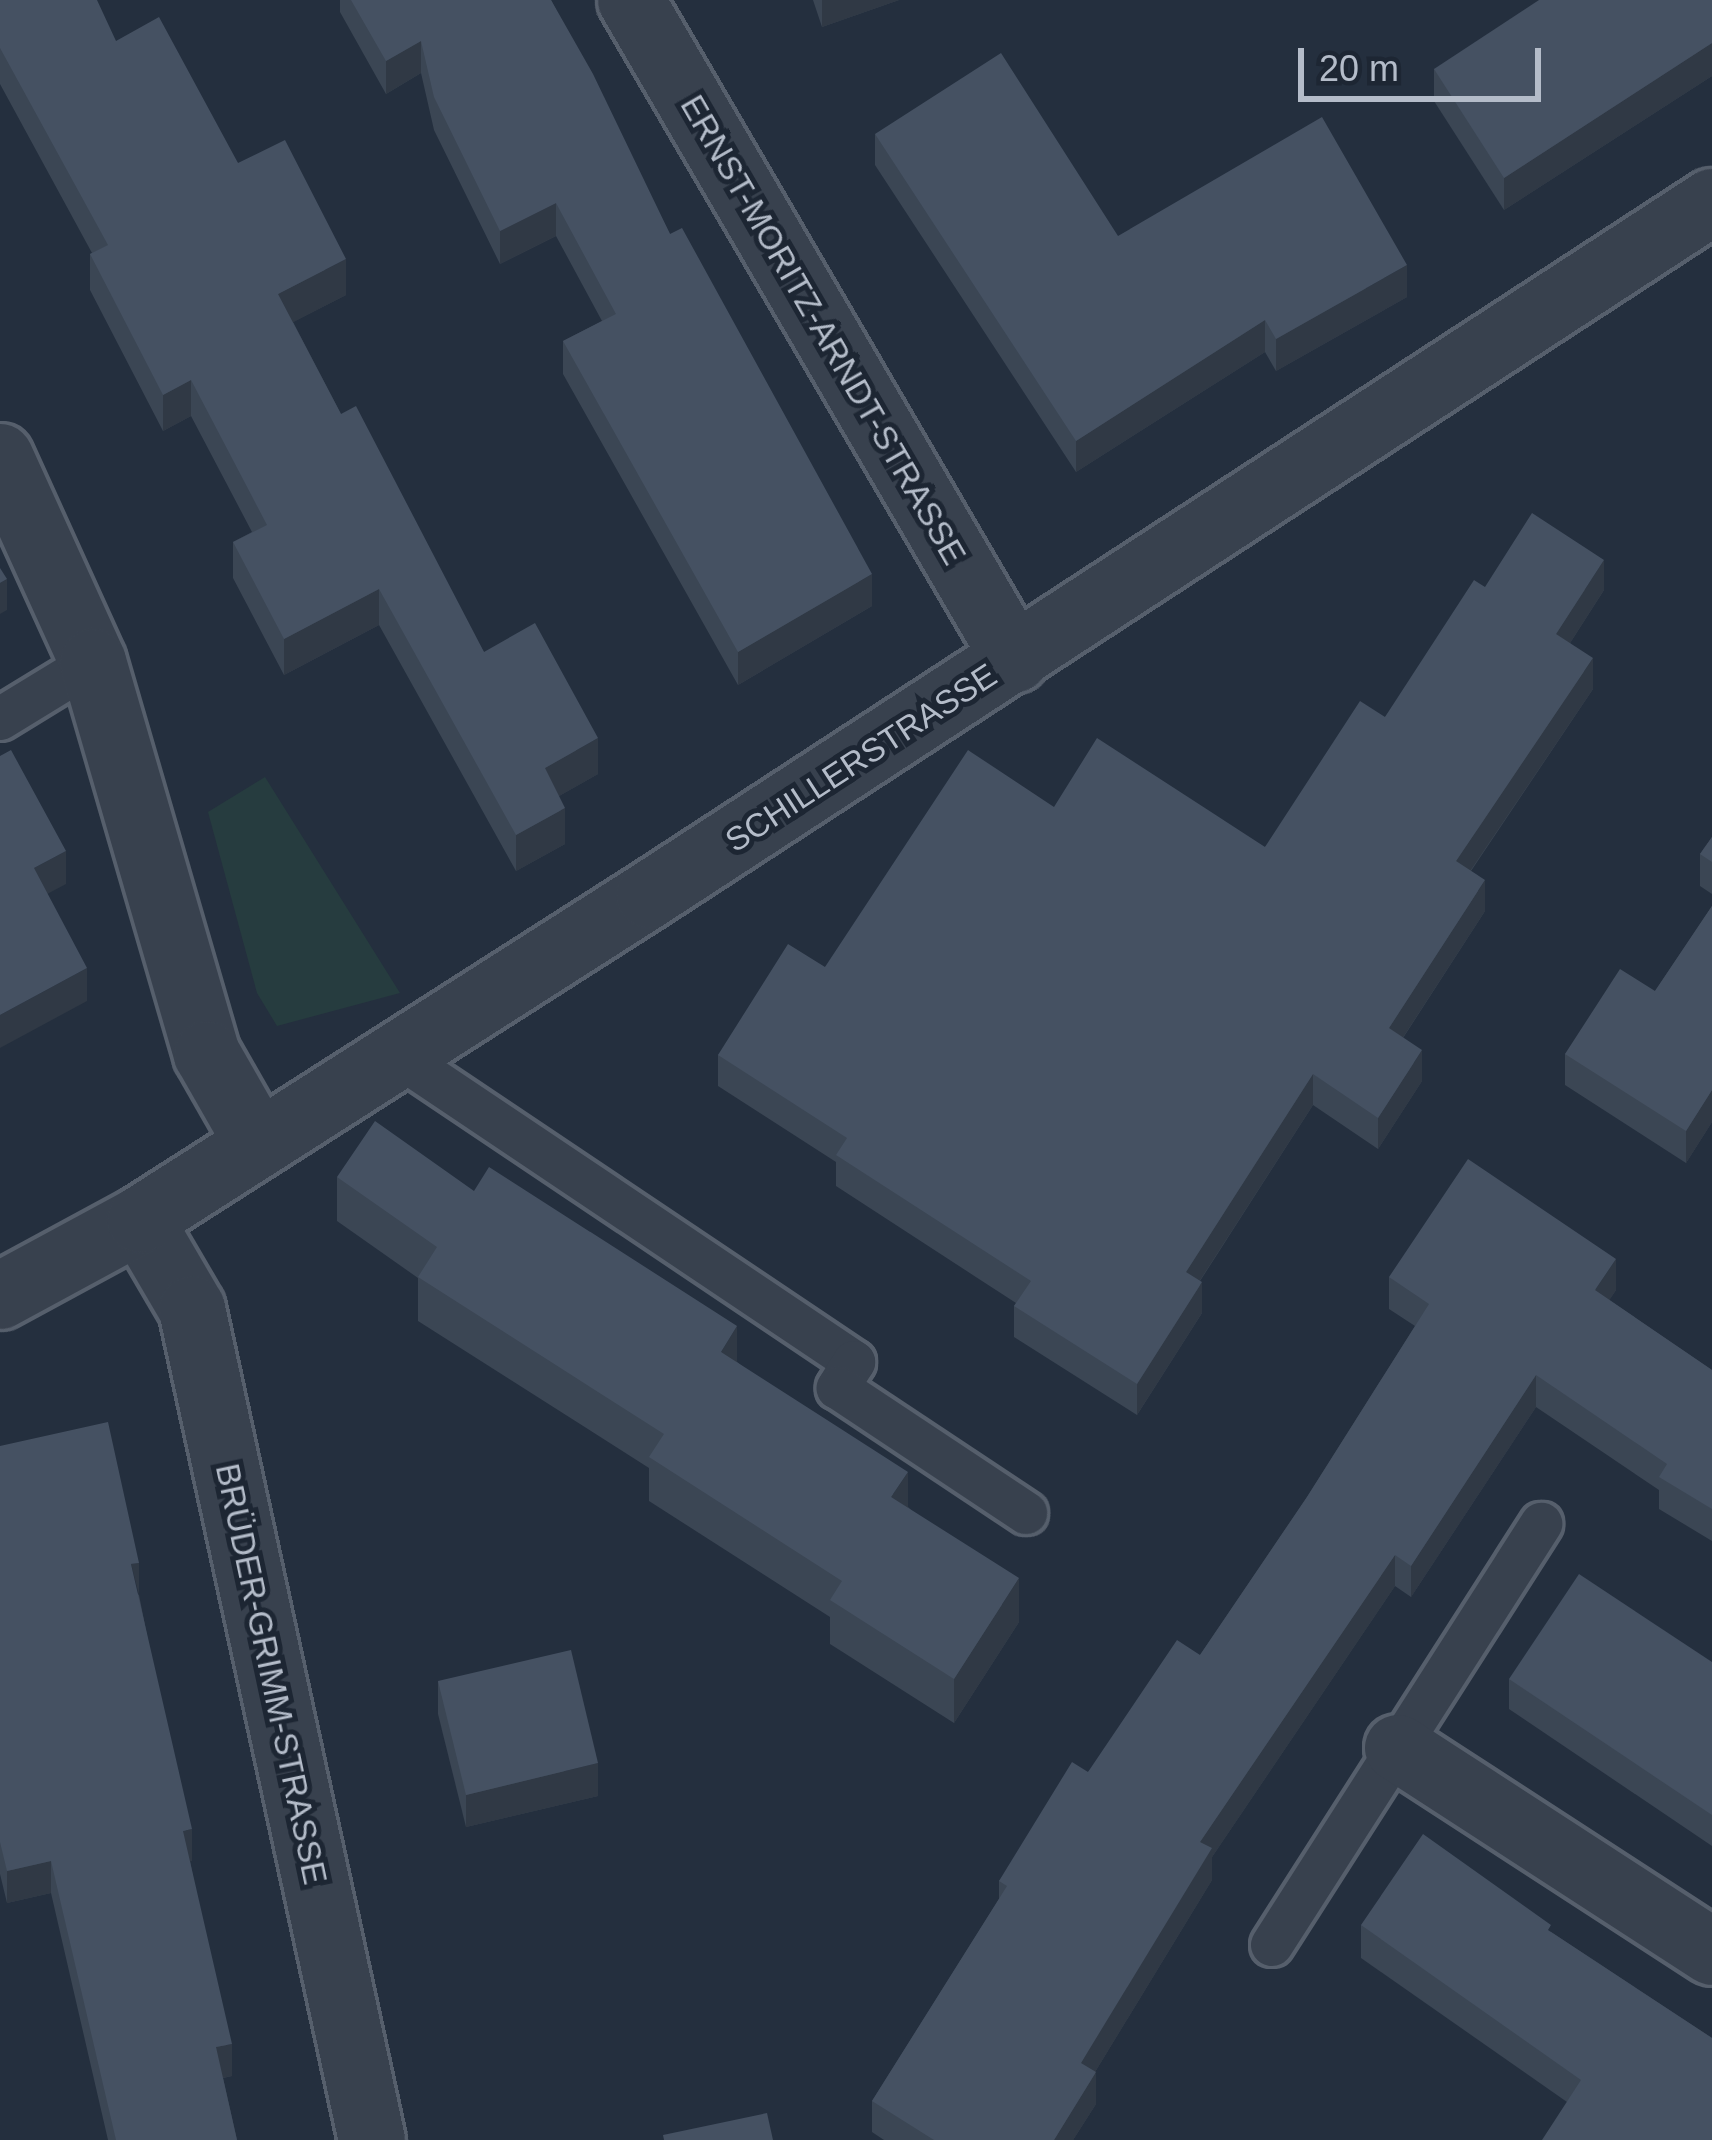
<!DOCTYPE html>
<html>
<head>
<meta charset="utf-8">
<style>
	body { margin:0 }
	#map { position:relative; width:1712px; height:2140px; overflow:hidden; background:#242f3e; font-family:Helvetica,sans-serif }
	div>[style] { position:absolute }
	.green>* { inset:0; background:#263c3f }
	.roads { filter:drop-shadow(3px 0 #565f6c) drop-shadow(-3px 0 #565f6c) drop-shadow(0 3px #565f6c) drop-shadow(0 -3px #565f6c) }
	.lane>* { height:42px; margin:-21px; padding:0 21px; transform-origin:21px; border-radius:21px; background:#38414e }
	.street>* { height:66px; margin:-33px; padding:0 33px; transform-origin:33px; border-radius:33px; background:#38414e }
	.wall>* { inset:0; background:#3b4654 }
	.shaded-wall>* { inset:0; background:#303945 }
	.building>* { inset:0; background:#455162 }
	span { translate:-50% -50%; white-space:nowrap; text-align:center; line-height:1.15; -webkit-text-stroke:10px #1d2633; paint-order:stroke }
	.street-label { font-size:33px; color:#b4bcc9 }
	.scale { position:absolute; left:1298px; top:48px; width:243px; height:54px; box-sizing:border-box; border:6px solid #b4bcc9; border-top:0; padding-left:15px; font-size:36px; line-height:42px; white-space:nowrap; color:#b4bcc9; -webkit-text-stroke:9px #1d2633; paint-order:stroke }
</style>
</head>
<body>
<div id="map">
	<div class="green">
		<div style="clip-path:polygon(265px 777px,400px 993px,277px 1026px,257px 993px,208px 812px)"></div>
	</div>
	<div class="roads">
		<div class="lane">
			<div style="left:0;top:719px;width:109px;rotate:-31.5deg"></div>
			<div style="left:395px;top:1054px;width:553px;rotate:33.86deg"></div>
			<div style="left:854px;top:1362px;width:31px;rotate:122deg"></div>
			<div style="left:838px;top:1388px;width:226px;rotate:33.6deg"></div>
			<div style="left:1272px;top:1945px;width:500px;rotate:-57.4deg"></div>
		</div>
		<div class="street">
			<div style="left:631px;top:0;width:763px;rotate:59.77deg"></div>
			<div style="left:0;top:457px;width:225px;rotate:65.6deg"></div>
			<div style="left:93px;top:662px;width:408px;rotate:73.8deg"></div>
			<div style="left:207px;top:1054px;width:99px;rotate:60.3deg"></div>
			<div style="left:140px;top:1220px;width:103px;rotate:59.7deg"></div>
			<div style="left:192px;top:1309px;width:850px;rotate:77.78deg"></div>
			<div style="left:0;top:1296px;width:159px;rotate:-28.5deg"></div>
			<div style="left:140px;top:1220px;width:604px;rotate:-32.56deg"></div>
			<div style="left:649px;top:895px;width:1269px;rotate:-33.1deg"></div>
			<div style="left:1398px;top:1748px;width:374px;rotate:33deg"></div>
		</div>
	</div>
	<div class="wall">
		<div style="clip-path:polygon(0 0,116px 41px,238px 163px,346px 295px,293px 322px,341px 414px,484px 652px,598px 774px,559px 796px,565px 844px,516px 871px,379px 625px,284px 675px,233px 578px,233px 542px,252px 532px,191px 416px,163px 431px,90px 290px,90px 254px,92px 253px,0 84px)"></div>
		<div style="clip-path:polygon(340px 0,551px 0,670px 234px,872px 606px,738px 685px,563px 374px,563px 341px,602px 321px,556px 236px,500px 264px,434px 130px,421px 73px,386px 94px,340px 12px)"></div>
		<div style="clip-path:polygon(813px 0,899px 0,822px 27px)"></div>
		<div style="clip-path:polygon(1712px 0,1712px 76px,1504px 210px,1434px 101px,1434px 69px)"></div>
		<div style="clip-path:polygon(875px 134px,1118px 236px,1407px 297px,1276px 371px,1265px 352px,1076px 472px,875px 165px)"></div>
		<div style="clip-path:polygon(1485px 587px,1604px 590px,1570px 643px,1593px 689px,1471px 871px,1485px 911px,1403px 1038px,1422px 1081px,1378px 1149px,1313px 1105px,1200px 1281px,1202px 1313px,1137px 1415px,1014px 1337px,1014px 1306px,1016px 1303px,836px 1186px,836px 1162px,718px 1086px,718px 1055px,825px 967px,1054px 807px,1265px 847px,1385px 717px)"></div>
		<div style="clip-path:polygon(1712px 837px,1712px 894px,1700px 886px,1700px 854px)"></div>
		<div style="clip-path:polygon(1712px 906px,1712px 1122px,1686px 1163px,1565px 1085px,1565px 1054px,1655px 991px)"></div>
		<div style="clip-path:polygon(337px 1177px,474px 1191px,737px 1362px,908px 1507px,1019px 1622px,954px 1723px,830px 1644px,830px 1617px,649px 1501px,649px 1468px,418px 1321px,418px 1278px,337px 1221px)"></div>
		<div style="clip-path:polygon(1389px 1277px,1616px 1290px,1609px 1300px,1712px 1370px,1712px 1541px,1659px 1509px,1659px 1490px,1536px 1407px,1411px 1597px,1395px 1586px,1212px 1857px,1212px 1880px,1095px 2072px,1096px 2104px,1073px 2140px,884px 2140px,872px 2132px,872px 2101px,999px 1899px,999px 1881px,1088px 1772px,1200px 1655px,1307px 1497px,1415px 1326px,1389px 1309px)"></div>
		<div style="clip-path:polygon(0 1446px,139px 1595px,192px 1861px,190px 1861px,232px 2076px,223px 2078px,237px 2140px,108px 2140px,51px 1893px,7px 1903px,0 1874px)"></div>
		<div style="clip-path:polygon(1712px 1662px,1712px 1846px,1509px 1709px,1509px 1679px)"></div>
		<div style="clip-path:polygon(438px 1681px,598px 1796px,466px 1827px,438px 1714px)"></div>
		<div style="clip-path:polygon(1361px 1925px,1551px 1932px,1712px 2038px,1567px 2102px,1361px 1958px)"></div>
	</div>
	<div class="shaded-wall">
		<div style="clip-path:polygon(822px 0,899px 0,822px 27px)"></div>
		<div style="clip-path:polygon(421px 41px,421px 73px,386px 94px,386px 61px)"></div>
		<div style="clip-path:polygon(1712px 43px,1712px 76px,1504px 210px,1504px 178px)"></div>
		<div style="clip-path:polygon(556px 203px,556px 236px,500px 264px,500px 231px)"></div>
		<div style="clip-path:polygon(346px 259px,346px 295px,278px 330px,278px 294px)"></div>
		<div style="clip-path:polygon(1407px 265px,1407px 297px,1276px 371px,1276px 339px)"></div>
		<div style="clip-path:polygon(1265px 320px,1265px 352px,1076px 472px,1076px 441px)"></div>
		<div style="clip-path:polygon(191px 380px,191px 416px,163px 431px,163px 395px)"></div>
		<div style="clip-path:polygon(1604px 560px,1604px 590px,1556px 665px,1556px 634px)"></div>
		<div style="clip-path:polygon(872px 574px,872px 606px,738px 685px,738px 652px)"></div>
		<div style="clip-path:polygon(7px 579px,7px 610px,0 614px,0 583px)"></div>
		<div style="clip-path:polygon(379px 589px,379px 625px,284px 675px,284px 639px)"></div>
		<div style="clip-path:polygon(1593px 658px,1593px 689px,1456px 892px,1456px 861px)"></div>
		<div style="clip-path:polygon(598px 738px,598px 774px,545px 804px,545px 768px)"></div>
		<div style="clip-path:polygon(565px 808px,565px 844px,516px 871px,516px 835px)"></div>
		<div style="clip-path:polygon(66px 851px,66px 884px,34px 901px,34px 868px)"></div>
		<div style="clip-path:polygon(1485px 880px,1485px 911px,1389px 1059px,1389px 1028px)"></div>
		<div style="clip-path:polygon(87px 968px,87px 1001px,0 1048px,0 1015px)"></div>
		<div style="clip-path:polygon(1422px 1050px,1422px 1081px,1378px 1149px,1378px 1118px)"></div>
		<div style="clip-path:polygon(1313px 1074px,1313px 1105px,1186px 1302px,1186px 1272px)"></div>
		<div style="clip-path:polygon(1712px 1090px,1712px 1122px,1686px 1163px,1686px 1131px)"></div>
		<div style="clip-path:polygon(1616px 1259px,1616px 1290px,1595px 1322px,1595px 1290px)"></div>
		<div style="clip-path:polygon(1202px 1282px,1202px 1313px,1137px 1415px,1137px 1384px)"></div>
		<div style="clip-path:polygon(737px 1326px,737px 1370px,721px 1352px)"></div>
		<div style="clip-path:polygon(1536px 1375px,1536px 1407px,1411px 1597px,1411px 1566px)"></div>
		<div style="clip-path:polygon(908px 1472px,908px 1516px,891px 1497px)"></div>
		<div style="clip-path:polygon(1395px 1555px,1395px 1586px,1212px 1857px,1212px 1880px,1081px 2095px,1081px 2063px,1200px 1842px)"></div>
		<div style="clip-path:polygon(139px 1563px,139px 1595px,131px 1564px)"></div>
		<div style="clip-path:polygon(1019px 1578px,1019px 1622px,954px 1723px,954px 1679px)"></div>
		<div style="clip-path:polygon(598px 1763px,598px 1796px,466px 1827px,466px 1795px)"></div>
		<div style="clip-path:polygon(192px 1829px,192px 1861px,183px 1863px,183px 1831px)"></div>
		<div style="clip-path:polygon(51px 1861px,51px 1893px,7px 1903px,7px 1871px)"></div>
		<div style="clip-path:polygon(232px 2044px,232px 2076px,216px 2079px,216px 2047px)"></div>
		<div style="clip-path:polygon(1096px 2072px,1096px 2104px,1073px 2140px,1054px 2140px)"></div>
	</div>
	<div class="building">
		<div style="clip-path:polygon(0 0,97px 0,116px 41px,159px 17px,238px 163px,285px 140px,346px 259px,278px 294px,341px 414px,356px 406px,484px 652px,535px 623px,598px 738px,545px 768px,565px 808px,516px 835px,379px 589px,284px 639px,233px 542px,267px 525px,191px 380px,163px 395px,90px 254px,108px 245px,0 48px)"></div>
		<div style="clip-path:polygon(351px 0,551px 0,593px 74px,670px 234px,682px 228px,872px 574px,738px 652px,563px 341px,616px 314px,556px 203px,500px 231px,434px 97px,421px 41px,386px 61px)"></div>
		<div style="clip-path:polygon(1539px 0,1712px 0,1712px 43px,1504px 178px,1434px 69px)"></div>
		<div style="clip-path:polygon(1001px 53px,1118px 236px,1322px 117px,1407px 265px,1276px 339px,1265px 320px,1076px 441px,875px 134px)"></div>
		<div style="clip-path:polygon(1532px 513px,1604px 560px,1556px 634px,1593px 658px,1456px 861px,1485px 880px,1389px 1028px,1422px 1050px,1378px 1118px,1313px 1074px,1186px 1272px,1202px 1282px,1137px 1384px,1014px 1306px,1031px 1281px,836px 1155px,847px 1138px,718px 1055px,788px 944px,825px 967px,968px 750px,1054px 807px,1097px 738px,1265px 847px,1360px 701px,1385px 717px,1474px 580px,1485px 587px)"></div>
		<div style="clip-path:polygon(0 568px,7px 579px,0 583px)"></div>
		<div style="clip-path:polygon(11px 750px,66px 851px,34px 868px,87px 968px,0 1015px,0 756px)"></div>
		<div style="clip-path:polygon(1712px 837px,1712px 862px,1700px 854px)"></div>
		<div style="clip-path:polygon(1712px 906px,1712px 1090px,1686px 1131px,1565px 1054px,1620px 969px,1655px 991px)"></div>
		<div style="clip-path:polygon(375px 1121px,474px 1191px,489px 1167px,737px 1326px,721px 1352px,908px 1472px,891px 1497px,1019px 1578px,954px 1679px,830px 1600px,842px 1581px,649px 1457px,664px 1434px,418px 1277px,437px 1247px,337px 1177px)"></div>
		<div style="clip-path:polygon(1468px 1159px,1616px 1259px,1595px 1290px,1712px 1370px,1712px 1509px,1659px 1477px,1667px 1464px,1536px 1375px,1411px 1566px,1395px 1555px,1200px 1842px,1212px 1848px,1081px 2063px,1096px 2072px,1054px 2140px,934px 2140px,872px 2101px,1007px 1886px,999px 1881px,1072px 1762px,1088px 1772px,1177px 1640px,1200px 1655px,1307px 1497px,1429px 1304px,1389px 1277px)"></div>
		<div style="clip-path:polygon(108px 1422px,139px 1563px,131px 1564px,192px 1829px,183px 1831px,232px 2044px,216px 2047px,237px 2140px,116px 2140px,51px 1861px,7px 1871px,0 1842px,0 1446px)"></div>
		<div style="clip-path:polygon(1579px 1574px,1712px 1662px,1712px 1815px,1509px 1679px)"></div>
		<div style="clip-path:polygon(571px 1650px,598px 1763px,466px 1795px,438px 1681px)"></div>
		<div style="clip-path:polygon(1423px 1834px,1551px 1925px,1548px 1930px,1712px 2038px,1712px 2140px,1542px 2140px,1581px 2080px,1361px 1925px)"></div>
		<div style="clip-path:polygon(767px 2113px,773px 2140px,664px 2140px,663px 2135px)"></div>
	</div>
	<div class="street-label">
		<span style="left:823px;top:330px;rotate:60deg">ERNST-MORITZ-ARNDT-STRASSE</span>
		<span style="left:861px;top:758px;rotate:-33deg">SCHILLERSTRASSE</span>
		<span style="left:271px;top:1674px;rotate:78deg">BRÜDER-GRIMM-STRASSE</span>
	</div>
	<div class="scale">20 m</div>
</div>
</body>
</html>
